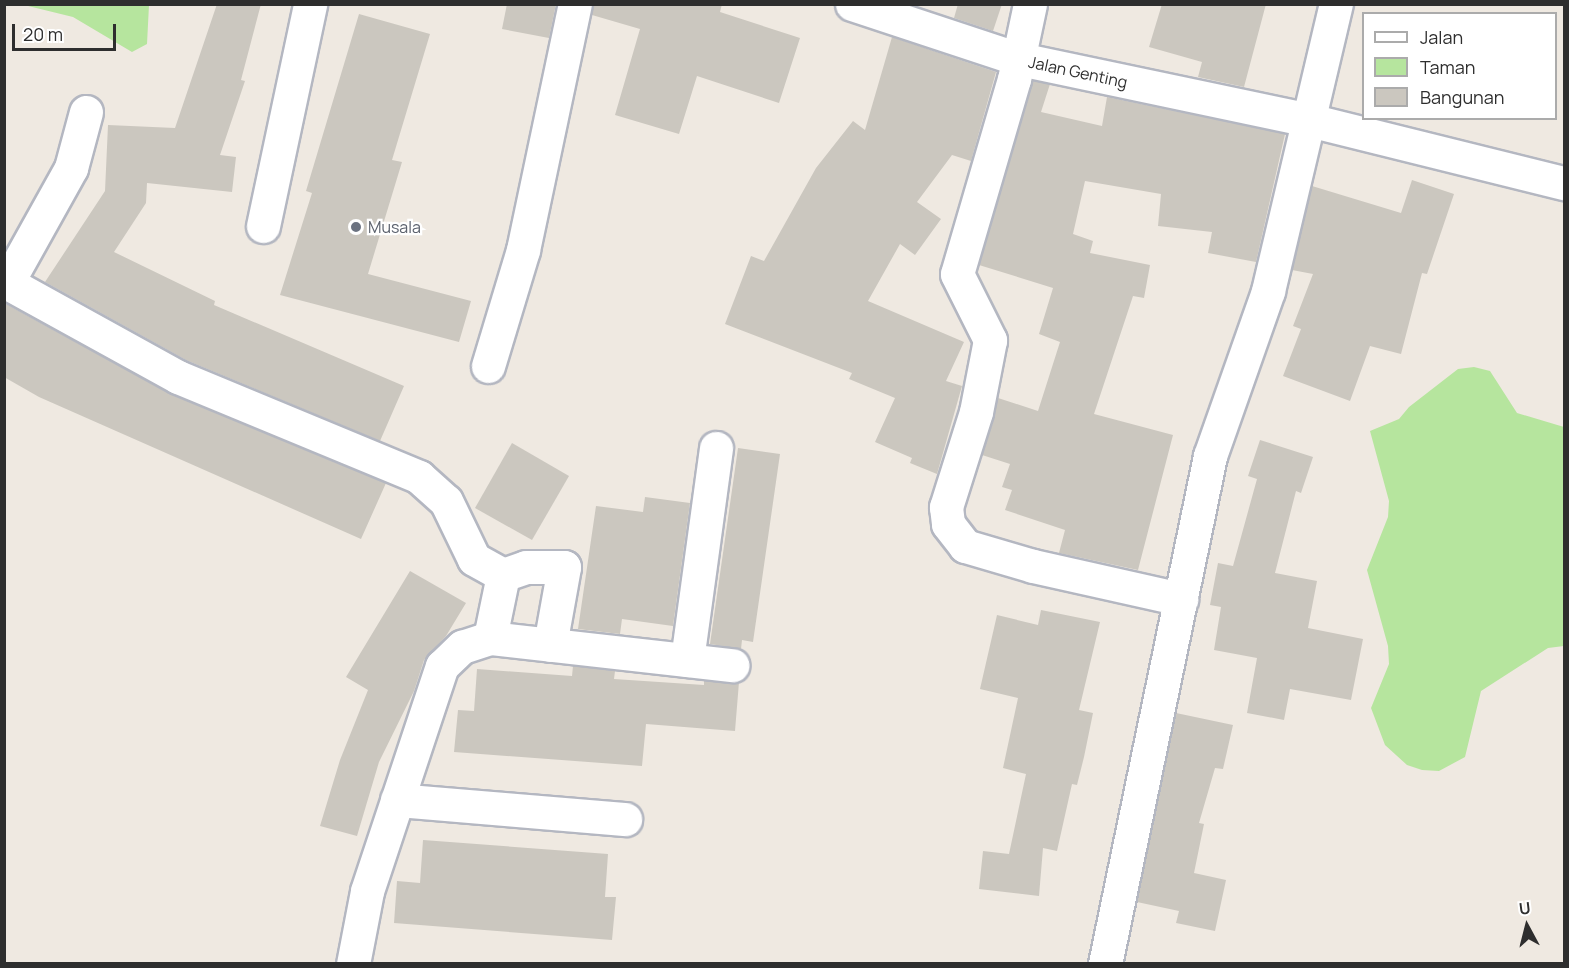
<!DOCTYPE html>
<html>
<head>
<meta charset="utf-8">
<style>
	body { margin:0 }
	#map { position:relative; width:1569px; height:968px; overflow:hidden; background:#efe9e1; font-family:Manrope,sans-serif }
	div>[style] { position:absolute }
	.green>* { inset:0; background:#b6e59e }
	.building>* { inset:0; background:#cbc7bf }
	.roads { filter:drop-shadow(2px 0 #b4b7c1) drop-shadow(-2px 0 #b4b7c1) drop-shadow(0 2px #b4b7c1) drop-shadow(0 -2px #b4b7c1) }
	.minor>* { height:33px; margin:-16.5px; padding:0 16.5px; transform-origin:16.5px; border-radius:16.5px; background:#fff }
	.dots>* { width:16px; height:16px; translate:-50% -50%; box-sizing:border-box; border:3px solid #fff; border-radius:50% }
	span { translate:-50% -50%; white-space:nowrap; text-align:center; line-height:1.15; -webkit-text-stroke:4.5px #fff; paint-order:stroke }
	.street-label { font-size:16px; color:#2e2e2e }
	.worship-label { font-size:16px; color:#5b616d }
	.left { translate:0 -50%; text-align:left }
	.frame { position:absolute; inset:0; border:6px solid #2e2e2e; pointer-events:none }
	.legend { position:absolute; left:1362px; top:12px; width:195px; height:108px; box-sizing:border-box; background:#fff; border:2px solid #ababab; margin:0; padding:8px 10px; list-style:none; font-size:18px; color:#2e2e2e }
	.legend li { display:flex; align-items:center; gap:12px; height:30px }
	.legend b { width:30px; border:2px solid #ababab }
	.north { position:absolute; left:1497px; top:896px; width:60px; height:60px; -webkit-text-stroke:4px #fff; paint-order:stroke; rotate:353deg; font-size:16px; font-weight:700; line-height:24px; text-align:center; color:#2e2e2e }
	.north::after { content:''; display:block; margin:auto; width:21px; height:27px; background:#2e2e2e; clip-path:polygon(50% 0,100% 100%,50% 72%,0 100%) }
	.scale { position:absolute; left:12px; top:24px; width:104px; height:27px; box-sizing:border-box; border:3px solid #2e2e2e; border-top:0; padding-left:8px; font-size:18px; line-height:21px; white-space:nowrap; color:#2e2e2e; -webkit-text-stroke:4px #fff; paint-order:stroke }
</style>
</head>
<body>
<div id="map">
	<div class="green">
		<div style="clip-path:polygon(24px 5px,149px 5px,147px 44px,132px 52px,73px 17px)"></div>
		<div style="clip-path:polygon(1474px 367px,1490px 371px,1517px 413px,1564px 427px,1564px 646px,1548px 648px,1481px 691px,1465px 757px,1439px 771px,1422px 770px,1407px 765px,1385px 745px,1371px 708px,1389px 664px,1388px 646px,1367px 570px,1388px 517px,1389px 501px,1370px 431px,1399px 419px,1409px 407px,1458px 369px)"></div>
	</div>
	<div class="building">
		<div style="clip-path:polygon(217px 4px,261px 4px,241px 80px,245px 81px,220px 155px,236px 157px,232px 192px,147px 183px,146px 203px,114px 252px,215px 301px,214px 305px,404px 386px,380px 441px,186px 360px,45px 282px,105px 191px,108px 125px,175px 128px)"></div>
		<div style="clip-path:polygon(507px 4px,556px 4px,549px 38px,502px 29px)"></div>
		<div style="clip-path:polygon(593px 4px,722px 4px,720px 12px,800px 38px,779px 103px,697px 76px,679px 134px,615px 115px,640px 29px,592px 15px)"></div>
		<div style="clip-path:polygon(958px 4px,1002px 4px,993px 31px,954px 18px)"></div>
		<div style="clip-path:polygon(1162px 4px,1266px 4px,1244px 87px,1198px 77px,1202px 62px,1149px 47px)"></div>
		<div style="clip-path:polygon(359px 14px,430px 34px,392px 160px,402px 162px,368px 274px,471px 301px,459px 342px,280px 295px,312px 193px,306px 191px)"></div>
		<div style="clip-path:polygon(892px 37px,996px 72px,971px 161px,952px 155px,917px 202px,941px 219px,915px 255px,900px 244px,868px 301px,964px 342px,946px 381px,962px 386px,937px 474px,910px 463px,912px 458px,875px 442px,895px 398px,849px 379px,852px 373px,725px 324px,751px 256px,764px 261px,816px 168px,853px 121px,865px 130px)"></div>
		<div style="clip-path:polygon(1033px 81px,1050px 84px,1041px 112px,1102px 126px,1107px 97px,1285px 134px,1256px 262px,1208px 253px,1212px 232px,1158px 226px,1161px 194px,1085px 181px,1073px 234px,1093px 241px,1090px 253px,1150px 265px,1144px 298px,1133px 296px,1094px 414px,1173px 435px,1138px 570px,1059px 553px,1065px 530px,1005px 510px,1012px 490px,1002px 487px,1010px 464px,982px 455px,998px 398px,1038px 411px,1060px 342px,1039px 334px,1053px 288px,979px 265px)"></div>
		<div style="clip-path:polygon(1412px 180px,1454px 194px,1427px 274px,1422px 273px,1401px 354px,1370px 346px,1350px 401px,1283px 376px,1301px 329px,1293px 326px,1313px 274px,1292px 270px,1312px 186px,1401px 213px)"></div>
		<div style="clip-path:polygon(4px 303px,171px 394px,386px 483px,361px 539px,39px 397px,4px 377px)"></div>
		<div style="clip-path:polygon(1260px 440px,1313px 457px,1301px 493px,1296px 491px,1275px 573px,1317px 581px,1308px 628px,1363px 639px,1351px 700px,1290px 689px,1284px 720px,1247px 713px,1257px 658px,1214px 650px,1221px 607px,1210px 605px,1218px 563px,1233px 566px,1257px 479px,1248px 476px)"></div>
		<div style="clip-path:polygon(512px 443px,569px 476px,532px 540px,475px 508px)"></div>
		<div style="clip-path:polygon(738px 448px,780px 454px,753px 642px,742px 640px,741px 649px,710px 644px)"></div>
		<div style="clip-path:polygon(645px 497px,690px 503px,673px 626px,622px 619px,620px 634px,578px 629px,596px 506px,643px 512px)"></div>
		<div style="clip-path:polygon(410px 571px,466px 603px,446px 636px,424px 660px,414px 691px,379px 762px,357px 836px,320px 826px,340px 760px,368px 690px,346px 677px)"></div>
		<div style="clip-path:polygon(1041px 610px,1100px 622px,1079px 710px,1093px 713px,1084px 757px,1077px 785px,1072px 784px,1057px 851px,1043px 848px,1039px 896px,979px 889px,983px 851px,1009px 854px,1026px 774px,1003px 768px,1018px 698px,980px 689px,997px 615px,1038px 625px)"></div>
		<div style="clip-path:polygon(573px 666px,615px 671px,614px 679px,704px 685px,704px 681px,739px 682px,735px 731px,646px 724px,642px 766px,454px 752px,458px 710px,474px 711px,477px 669px,572px 676px)"></div>
		<div style="clip-path:polygon(1176px 713px,1233px 725px,1223px 769px,1215px 768px,1199px 823px,1204px 824px,1194px 873px,1226px 880px,1215px 931px,1176px 923px,1179px 911px,1137px 902px)"></div>
		<div style="clip-path:polygon(423px 840px,608px 854px,605px 897px,616px 897px,612px 940px,394px 923px,397px 881px,420px 883px)"></div>
	</div>
	<div class="roads">
		<div class="minor">
			<div style="left:852px;top:4px;width:172px;rotate:18.3deg"></div>
			<div style="left:1015px;top:58px;width:300px;rotate:11.9deg"></div>
			<div style="left:1309px;top:120px;width:263px;rotate:13.9deg"></div>
			<div style="left:1030px;top:4px;width:77px;rotate:102deg"></div>
			<div style="left:1014px;top:79px;width:203px;rotate:106.3deg"></div>
			<div style="left:957px;top:274px;width:74px;rotate:63.4deg"></div>
			<div style="left:990px;top:340px;width:73px;rotate:101deg"></div>
			<div style="left:976px;top:412px;width:100px;rotate:107.5deg"></div>
			<div style="left:946px;top:507px;width:17px;rotate:83deg"></div>
			<div style="left:948px;top:524px;width:28px;rotate:52deg"></div>
			<div style="left:965px;top:546px;width:71px;rotate:16.4deg"></div>
			<div style="left:1033px;top:566px;width:152px;rotate:12.6deg"></div>
			<div style="left:263px;top:226px;width:227px;rotate:-78deg"></div>
			<div style="left:4px;top:281px;width:199px;rotate:28.9deg"></div>
			<div style="left:178px;top:377px;width:261px;rotate:22.5deg"></div>
			<div style="left:419px;top:477px;width:36px;rotate:42deg"></div>
			<div style="left:446px;top:501px;width:64px;rotate:64.2deg"></div>
			<div style="left:474px;top:559px;width:33px;rotate:29deg"></div>
			<div style="left:503px;top:575px;width:64px;rotate:101.7deg"></div>
			<div style="left:7px;top:283px;width:132px;rotate:-60.9deg"></div>
			<div style="left:71px;top:168px;width:58px;rotate:-75deg"></div>
			<div style="left:488px;top:366px;width:121px;rotate:-73.2deg"></div>
			<div style="left:523px;top:250px;width:251px;rotate:-78.1deg"></div>
			<div style="left:503px;top:575px;width:24px;rotate:-19deg"></div>
			<div style="left:526px;top:567px;width:38px"></div>
			<div style="left:564px;top:567px;width:79px;rotate:100.2deg"></div>
			<div style="left:687px;top:660px;width:214px;rotate:-82.2deg"></div>
			<div style="left:397px;top:800px;width:229px;rotate:4.8deg"></div>
			<div style="left:353px;top:964px;width:74px;rotate:-79.1deg"></div>
			<div style="left:367px;top:891px;width:237px;rotate:-71.6deg"></div>
			<div style="left:442px;top:666px;width:28px;rotate:-44deg"></div>
			<div style="left:462px;top:647px;width:29px;rotate:-18deg"></div>
			<div style="left:490px;top:638px;width:244px;rotate:6.4deg"></div>
			<div style="left:1105px;top:964px;width:519px;rotate:-78.32deg"></div>
			<div style="left:1210px;top:456px;width:175px;rotate:-70.6deg"></div>
			<div style="left:1268px;top:291px;width:295px;rotate:-76.7deg"></div>
		</div>
	</div>
	<div class="dots">
		<div style="left:356px;top:227px;background:#6b7280"></div>
	</div>
	<div class="street-label">
		<span style="left:1078px;top:72px;rotate:12deg">Jalan Genting</span>
	</div>
	<div class="worship-label">
		<span class="left" style="left:368px;top:227px">Musala</span>
	</div>
	<div class="frame"></div>
	<ul class="legend">
	<li><b style="height:8px;background:#fff"></b>Jalan</li>
	<li><b style="height:16px;background:#b6e59e"></b>Taman</li>
	<li><b style="height:16px;background:#cbc7bf"></b>Bangunan</li>
	</ul>
	<div class="north">U</div>
	<div class="scale">20 m</div>
</div>
</body>
</html>
